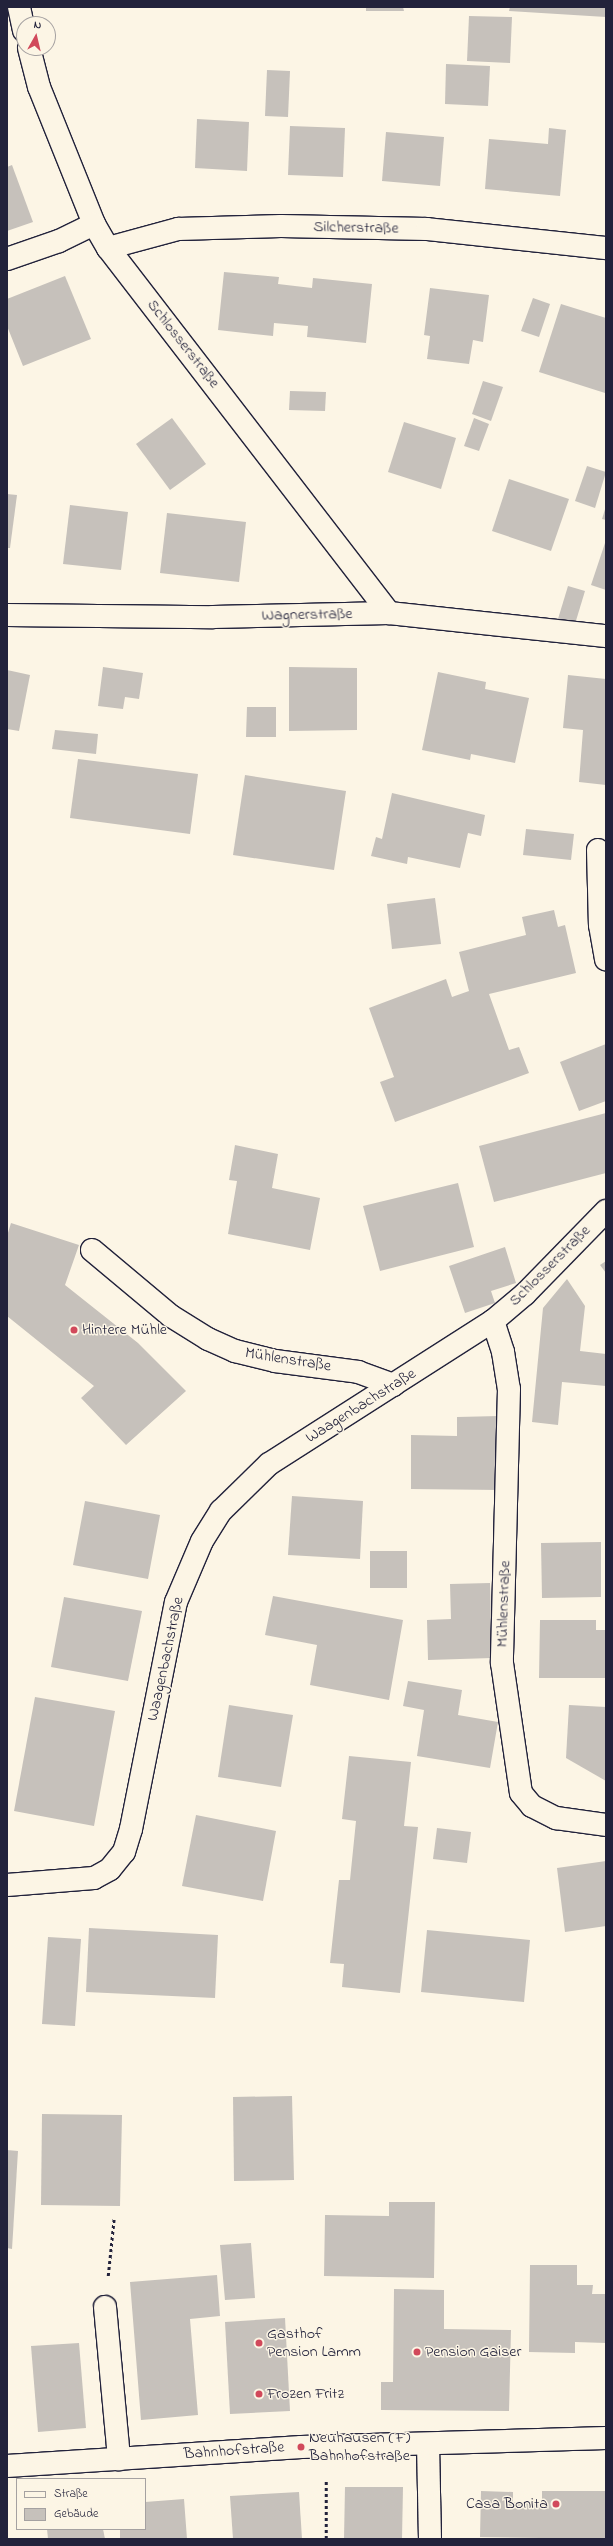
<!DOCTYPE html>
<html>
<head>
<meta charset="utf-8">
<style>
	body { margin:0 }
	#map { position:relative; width:613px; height:2546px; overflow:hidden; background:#fcf5e5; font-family:"Indie Flower",sans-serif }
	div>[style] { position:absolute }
	.building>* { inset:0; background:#c6c1bb }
	.path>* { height:2.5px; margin-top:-1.25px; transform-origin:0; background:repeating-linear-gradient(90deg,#22223b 0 3px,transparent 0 6px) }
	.roads { filter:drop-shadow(1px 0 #22223b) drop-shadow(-1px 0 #22223b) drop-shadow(0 1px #22223b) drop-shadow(0 -1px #22223b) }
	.minor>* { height:22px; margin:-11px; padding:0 11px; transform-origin:11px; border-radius:11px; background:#fcf5e5 }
	.dots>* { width:11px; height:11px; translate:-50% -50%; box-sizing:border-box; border:2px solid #fcf5e5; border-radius:50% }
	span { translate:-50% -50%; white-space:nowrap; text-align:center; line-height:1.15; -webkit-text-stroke:3px #fcf5e5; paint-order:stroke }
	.street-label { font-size:16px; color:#22223b }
	.poi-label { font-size:16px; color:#22223b }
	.left { translate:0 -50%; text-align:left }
	.right { translate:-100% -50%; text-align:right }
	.frame { position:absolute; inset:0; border:8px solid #22223b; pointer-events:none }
	.legend { position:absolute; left:16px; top:2478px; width:130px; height:52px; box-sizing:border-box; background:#fcf5e5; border:1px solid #a5a1a1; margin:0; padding:5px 7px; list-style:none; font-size:12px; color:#22223b }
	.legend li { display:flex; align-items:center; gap:8px; height:20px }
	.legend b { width:20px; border:1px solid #a5a1a1 }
	.north { position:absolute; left:16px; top:16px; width:40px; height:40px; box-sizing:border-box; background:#fcf5e5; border:1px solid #a5a1a1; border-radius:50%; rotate:8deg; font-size:11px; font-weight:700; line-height:16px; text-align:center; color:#22223b }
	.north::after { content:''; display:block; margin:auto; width:14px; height:18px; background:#d1495b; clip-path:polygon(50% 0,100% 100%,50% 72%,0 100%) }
</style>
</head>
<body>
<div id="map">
	<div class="building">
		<div style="clip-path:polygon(366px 7px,403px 7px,404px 11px,366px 11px)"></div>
		<div style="clip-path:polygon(510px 7px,606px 7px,606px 17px,509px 11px)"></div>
		<div style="clip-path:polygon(469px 16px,512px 17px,510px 63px,467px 61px)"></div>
		<div style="clip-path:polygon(446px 64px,490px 66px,488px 106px,445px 104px)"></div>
		<div style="clip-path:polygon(267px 70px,290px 71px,288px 117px,265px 116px)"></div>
		<div style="clip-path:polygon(197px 119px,249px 122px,247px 171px,195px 168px)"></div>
		<div style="clip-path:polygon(290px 126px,345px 128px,343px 177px,288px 175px)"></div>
		<div style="clip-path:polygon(549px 128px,566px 130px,560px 196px,485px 189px,489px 139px,548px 144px)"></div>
		<div style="clip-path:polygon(386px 132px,444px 137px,440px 186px,382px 181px)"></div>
		<div style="clip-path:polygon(12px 165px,33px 222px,7px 231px,7px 167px)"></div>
		<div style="clip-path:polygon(224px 272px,279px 277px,278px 284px,312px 288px,313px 278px,372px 284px,366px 343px,307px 337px,308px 326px,274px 323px,273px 336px,218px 330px)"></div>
		<div style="clip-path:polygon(65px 276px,91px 339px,23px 366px,7px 326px,7px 299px)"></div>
		<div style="clip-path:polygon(430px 288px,489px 295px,483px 342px,473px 340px,469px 364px,427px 359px,430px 336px,424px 335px)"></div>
		<div style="clip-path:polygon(533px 298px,550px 304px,539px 337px,521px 331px)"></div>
		<div style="clip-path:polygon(561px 304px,606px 318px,605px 393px,539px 372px)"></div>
		<div style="clip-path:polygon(483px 381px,503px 387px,491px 421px,472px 414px)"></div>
		<div style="clip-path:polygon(290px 391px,326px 392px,325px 411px,289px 410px)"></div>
		<div style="clip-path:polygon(172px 418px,206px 464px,170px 490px,136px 444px)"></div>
		<div style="clip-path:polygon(474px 418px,489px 424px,479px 451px,464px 446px)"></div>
		<div style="clip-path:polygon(404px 422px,456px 438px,441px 489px,388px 472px)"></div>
		<div style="clip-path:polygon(587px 466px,606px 472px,595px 508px,575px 501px)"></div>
		<div style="clip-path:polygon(509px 479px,569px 499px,551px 551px,492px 531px)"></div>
		<div style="clip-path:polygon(7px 494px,17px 495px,10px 548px,7px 548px)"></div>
		<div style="clip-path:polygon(70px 505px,128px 512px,121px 570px,63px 564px)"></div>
		<div style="clip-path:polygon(606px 506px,606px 520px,602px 519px)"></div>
		<div style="clip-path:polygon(167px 513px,246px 522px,239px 582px,160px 573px)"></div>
		<div style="clip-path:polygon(606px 540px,606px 590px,591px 585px)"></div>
		<div style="clip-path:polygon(568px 586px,585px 591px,575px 624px,558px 619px)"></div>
		<div style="clip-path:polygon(103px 667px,143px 673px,139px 699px,125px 697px,123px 709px,98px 706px)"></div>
		<div style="clip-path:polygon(289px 667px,357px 668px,357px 730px,289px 731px)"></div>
		<div style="clip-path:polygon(7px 670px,30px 675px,19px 731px,7px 729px)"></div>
		<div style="clip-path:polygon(438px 672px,486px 682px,485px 689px,529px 698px,515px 763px,471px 754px,470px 760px,422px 750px)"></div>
		<div style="clip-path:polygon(568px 675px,606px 679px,606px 785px,579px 782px,583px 730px,563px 728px)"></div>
		<div style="clip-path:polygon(247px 707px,276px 707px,276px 737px,246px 737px)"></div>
		<div style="clip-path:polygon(55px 730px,98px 734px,96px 754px,52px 749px)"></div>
		<div style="clip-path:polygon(78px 759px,198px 774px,190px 834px,70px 818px)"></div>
		<div style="clip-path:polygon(245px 775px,346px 791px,334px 870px,233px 855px)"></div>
		<div style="clip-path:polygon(392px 793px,485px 815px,481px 836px,468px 833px,460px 868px,408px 857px,407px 864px,371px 856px,376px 837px,382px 839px)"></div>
		<div style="clip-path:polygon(526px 829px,574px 834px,571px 860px,523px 855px)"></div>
		<div style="clip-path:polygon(435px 898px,441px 944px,392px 949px,387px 904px)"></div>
		<div style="clip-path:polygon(554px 910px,558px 927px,565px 925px,576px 973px,489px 994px,509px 1050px,519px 1047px,529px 1073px,395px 1122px,380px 1082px,394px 1077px,369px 1008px,446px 979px,452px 997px,469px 991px,459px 952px,526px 935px,522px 917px)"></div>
		<div style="clip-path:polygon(606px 1044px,606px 1101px,579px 1111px,560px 1062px)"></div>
		<div style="clip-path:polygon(606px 1113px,606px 1173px,494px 1202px,479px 1146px)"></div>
		<div style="clip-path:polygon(235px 1145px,278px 1154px,272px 1188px,320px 1198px,310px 1250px,228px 1234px,237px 1181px,229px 1180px)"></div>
		<div style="clip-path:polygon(458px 1183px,474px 1247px,380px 1271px,363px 1206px)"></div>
		<div style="clip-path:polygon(11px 1223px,79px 1245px,65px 1285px,138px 1343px,186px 1391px,126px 1445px,81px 1398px,94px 1386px,7px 1316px,7px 1236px)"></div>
		<div style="clip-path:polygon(505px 1247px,516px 1283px,491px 1291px,495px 1303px,465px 1313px,449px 1266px)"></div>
		<div style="clip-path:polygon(606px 1261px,606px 1273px,600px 1265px)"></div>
		<div style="clip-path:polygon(567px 1279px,585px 1306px,580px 1351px,606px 1354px,606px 1386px,562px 1382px,558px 1425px,532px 1422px,543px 1308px)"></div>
		<div style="clip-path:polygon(499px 1416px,499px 1490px,411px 1489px,411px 1435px,457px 1436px,457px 1417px)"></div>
		<div style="clip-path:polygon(292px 1496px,363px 1501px,360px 1559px,288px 1555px)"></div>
		<div style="clip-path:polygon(85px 1501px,160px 1515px,148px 1579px,73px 1565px)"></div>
		<div style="clip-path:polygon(601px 1542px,601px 1597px,542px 1598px,541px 1543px)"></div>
		<div style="clip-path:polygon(370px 1551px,407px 1551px,407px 1588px,370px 1588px)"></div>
		<div style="clip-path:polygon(490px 1583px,492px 1658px,428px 1660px,427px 1620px,451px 1619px,450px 1584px)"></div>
		<div style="clip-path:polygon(273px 1596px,403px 1620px,389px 1700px,310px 1685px,317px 1645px,265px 1635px)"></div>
		<div style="clip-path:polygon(64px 1597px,142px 1611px,128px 1681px,51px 1667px)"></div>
		<div style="clip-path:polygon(540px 1620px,596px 1620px,596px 1630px,606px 1630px,606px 1678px,539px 1678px)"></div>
		<div style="clip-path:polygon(408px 1681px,462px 1690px,458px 1715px,498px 1722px,490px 1768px,417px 1756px,424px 1710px,403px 1706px)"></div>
		<div style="clip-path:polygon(35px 1697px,115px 1711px,94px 1826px,14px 1811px)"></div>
		<div style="clip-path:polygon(229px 1705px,293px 1715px,281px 1787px,218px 1777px)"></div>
		<div style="clip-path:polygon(569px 1705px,606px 1707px,606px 1781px,566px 1758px)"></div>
		<div style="clip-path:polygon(349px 1756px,411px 1762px,404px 1826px,418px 1827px,400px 1993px,342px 1987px,344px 1964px,330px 1963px,339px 1880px,350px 1880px,356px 1821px,342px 1819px)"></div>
		<div style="clip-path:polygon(196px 1815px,276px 1831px,263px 1901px,182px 1886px)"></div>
		<div style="clip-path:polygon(437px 1828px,471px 1832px,467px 1863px,433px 1859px)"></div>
		<div style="clip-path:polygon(606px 1861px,606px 1926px,565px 1932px,557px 1868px)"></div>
		<div style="clip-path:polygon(89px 1928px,218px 1935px,215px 1998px,86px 1992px)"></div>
		<div style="clip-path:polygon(427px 1930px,530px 1940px,524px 2002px,421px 1992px)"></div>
		<div style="clip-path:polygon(48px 1937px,81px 1939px,75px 2026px,42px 2024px)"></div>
		<div style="clip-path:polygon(292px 2096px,294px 2180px,234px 2181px,233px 2097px)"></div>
		<div style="clip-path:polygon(42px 2114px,122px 2115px,120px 2206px,41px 2205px)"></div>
		<div style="clip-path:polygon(7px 2150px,18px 2151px,12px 2249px,7px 2248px)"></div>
		<div style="clip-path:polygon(389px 2202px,435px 2202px,434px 2278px,324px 2276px,325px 2215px,389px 2216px)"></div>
		<div style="clip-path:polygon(251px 2243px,255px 2298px,225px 2300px,220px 2245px)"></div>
		<div style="clip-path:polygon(530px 2265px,577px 2265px,577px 2285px,593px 2285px,592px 2294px,606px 2294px,606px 2343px,575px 2342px,575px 2353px,529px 2352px)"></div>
		<div style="clip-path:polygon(217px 2275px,220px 2316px,190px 2319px,198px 2415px,141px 2420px,130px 2282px)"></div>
		<div style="clip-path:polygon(394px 2289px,444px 2290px,444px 2329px,511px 2330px,509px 2411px,381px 2410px,381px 2382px,393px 2382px)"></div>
		<div style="clip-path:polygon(285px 2318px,290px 2411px,230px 2414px,225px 2322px)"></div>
		<div style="clip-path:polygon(79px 2343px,86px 2428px,38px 2432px,31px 2346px)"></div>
		<div style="clip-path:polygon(345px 2487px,403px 2487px,402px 2539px,344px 2539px)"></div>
		<div style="clip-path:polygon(481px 2491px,513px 2492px,513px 2502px,542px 2502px,542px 2491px,606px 2491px,606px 2539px,480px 2537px)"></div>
		<div style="clip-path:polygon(299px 2492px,302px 2539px,233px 2539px,230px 2496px)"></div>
		<div style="clip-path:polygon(184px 2499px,187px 2539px,120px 2539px,120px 2529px,145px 2529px,145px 2502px)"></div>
		<div style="clip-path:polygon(47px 2529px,103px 2529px,105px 2539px,48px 2539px)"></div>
	</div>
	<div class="path">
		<div style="left:108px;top:2276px;width:58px;rotate:-84.1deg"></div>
		<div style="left:326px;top:2539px;width:60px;rotate:-90deg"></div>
	</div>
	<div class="roads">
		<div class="minor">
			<div style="left:19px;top:7px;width:24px;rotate:78deg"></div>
			<div style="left:29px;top:48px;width:40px;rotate:75.6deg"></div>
			<div style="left:39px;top:87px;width:148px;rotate:68.1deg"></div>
			<div style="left:94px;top:224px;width:28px;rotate:60deg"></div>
			<div style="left:108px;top:248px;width:461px;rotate:52.4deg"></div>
			<div style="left:108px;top:248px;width:73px;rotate:-15.2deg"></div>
			<div style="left:178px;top:229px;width:103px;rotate:-1.7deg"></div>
			<div style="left:281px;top:226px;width:146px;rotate:1.2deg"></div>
			<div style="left:427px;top:229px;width:180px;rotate:6.1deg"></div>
			<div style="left:7px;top:259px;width:55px;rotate:-19.1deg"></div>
			<div style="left:59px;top:241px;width:39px;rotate:-26deg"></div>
			<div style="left:7px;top:615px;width:206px;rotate:0.6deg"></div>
			<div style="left:213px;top:617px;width:176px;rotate:-1.3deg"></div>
			<div style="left:389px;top:613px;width:218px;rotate:6.1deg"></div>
			<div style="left:598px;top:850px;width:75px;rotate:88.5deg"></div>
			<div style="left:600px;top:925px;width:35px;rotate:80deg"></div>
			<div style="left:92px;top:1250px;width:103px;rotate:39.9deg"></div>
			<div style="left:171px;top:1316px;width:44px;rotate:31.9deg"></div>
			<div style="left:208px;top:1339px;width:30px;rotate:24deg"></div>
			<div style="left:235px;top:1351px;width:41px;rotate:14deg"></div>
			<div style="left:275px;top:1361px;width:84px;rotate:7.5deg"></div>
			<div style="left:358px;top:1372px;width:38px;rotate:20deg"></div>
			<div style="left:493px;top:1321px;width:33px;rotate:72deg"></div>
			<div style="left:503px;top:1352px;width:37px;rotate:81deg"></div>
			<div style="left:509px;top:1389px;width:274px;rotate:91.5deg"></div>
			<div style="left:502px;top:1663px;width:131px;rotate:81.7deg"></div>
			<div style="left:521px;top:1793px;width:17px;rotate:50deg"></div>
			<div style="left:532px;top:1806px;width:27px;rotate:27deg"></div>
			<div style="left:556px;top:1818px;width:50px;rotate:8deg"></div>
			<div style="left:7px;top:1885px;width:87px;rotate:-4.6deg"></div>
			<div style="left:94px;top:1878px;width:18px;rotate:-29deg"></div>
			<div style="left:110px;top:1869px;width:22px;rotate:-51deg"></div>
			<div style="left:124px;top:1852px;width:24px;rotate:-73deg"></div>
			<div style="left:131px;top:1829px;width:231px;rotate:-78.8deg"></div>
			<div style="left:176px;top:1602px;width:66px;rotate:-66.9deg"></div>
			<div style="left:202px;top:1541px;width:36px;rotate:-58deg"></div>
			<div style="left:221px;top:1511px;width:67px;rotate:-44.4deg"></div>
			<div style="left:269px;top:1464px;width:266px;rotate:-32.6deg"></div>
			<div style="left:493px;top:1321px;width:42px;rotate:-40.2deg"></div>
			<div style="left:525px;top:1294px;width:116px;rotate:-45.7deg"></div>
			<div style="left:105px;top:2307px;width:153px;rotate:84.7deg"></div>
			<div style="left:428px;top:2444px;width:95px;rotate:88.8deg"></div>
			<div style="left:7px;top:2466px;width:295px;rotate:-3.7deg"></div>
			<div style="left:301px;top:2447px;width:305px;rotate:-1.7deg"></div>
		</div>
	</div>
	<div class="dots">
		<div style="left:74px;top:1330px;background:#d1495b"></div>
		<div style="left:259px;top:2343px;background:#d1495b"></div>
		<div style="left:417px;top:2352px;background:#d1495b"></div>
		<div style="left:259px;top:2394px;background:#d1495b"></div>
		<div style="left:301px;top:2447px;background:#d1495b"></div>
		<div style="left:556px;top:2504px;background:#d1495b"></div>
	</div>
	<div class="street-label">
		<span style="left:356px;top:228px;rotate:1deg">Silcherstraße</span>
		<span style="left:183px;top:344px;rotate:52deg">Schlosserstraße</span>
		<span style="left:307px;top:615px;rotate:-1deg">Wagnerstraße</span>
		<span style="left:550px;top:1266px;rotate:-45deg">Schlosserstraße</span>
		<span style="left:288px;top:1360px;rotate:9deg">Mühlenstraße</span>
		<span style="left:361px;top:1406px;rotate:-32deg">Waagenbachstraße</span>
		<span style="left:504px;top:1604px;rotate:-88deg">Mühlenstraße</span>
		<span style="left:166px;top:1659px;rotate:-78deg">Waagenbachstraße</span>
		<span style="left:234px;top:2451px;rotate:-4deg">Bahnhofstraße</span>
	</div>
	<div class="poi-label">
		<span class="left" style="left:82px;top:1330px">Hintere Mühle</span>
		<span class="left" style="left:267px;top:2343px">Gasthof<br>Pension Lamm</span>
		<span class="left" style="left:425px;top:2352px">Pension Gaiser</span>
		<span class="left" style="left:267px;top:2394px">Frozen Fritz</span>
		<span class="left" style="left:309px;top:2447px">Neuhausen (F)<br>Bahnhofstraße</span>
		<span class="right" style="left:548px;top:2504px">Casa Bonita</span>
	</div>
	<div class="frame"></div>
	<ul class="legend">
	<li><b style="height:5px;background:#fcf5e5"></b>Straße</li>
	<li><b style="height:11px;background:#c6c1bb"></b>Gebäude</li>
	</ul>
	<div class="north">N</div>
</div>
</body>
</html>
